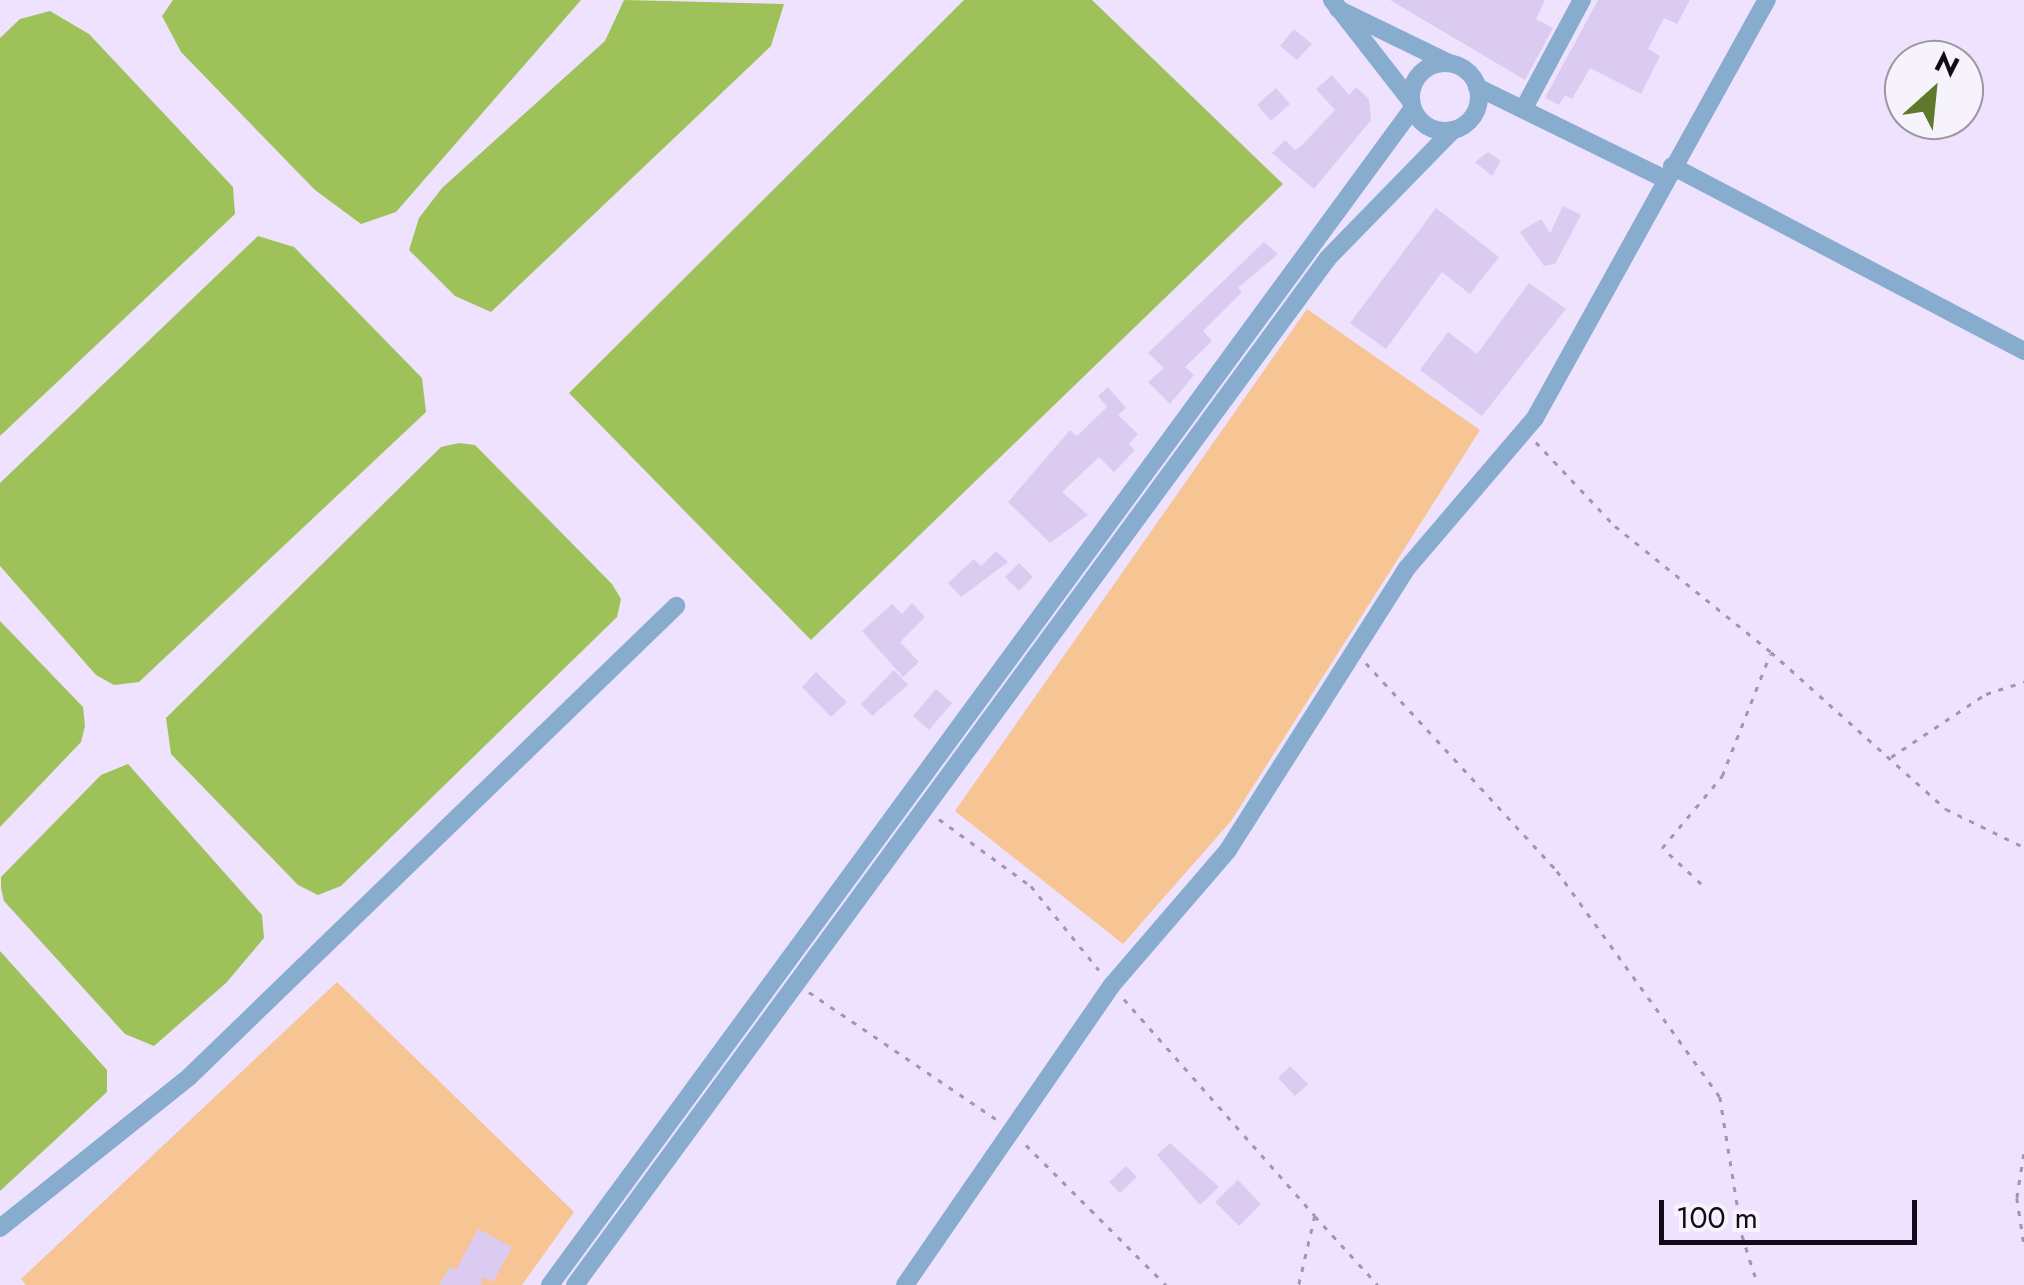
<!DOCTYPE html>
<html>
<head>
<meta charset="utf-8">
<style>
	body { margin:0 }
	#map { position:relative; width:2024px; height:1285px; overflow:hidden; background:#eee2fe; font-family:Jost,sans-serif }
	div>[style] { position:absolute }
	.green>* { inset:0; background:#f7c493 }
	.water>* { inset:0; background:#9ec259 }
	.building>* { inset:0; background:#dccbf1 }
	.path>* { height:2.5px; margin-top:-1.25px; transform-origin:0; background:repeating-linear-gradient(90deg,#a096ad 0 5px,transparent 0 13px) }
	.minor>* { height:18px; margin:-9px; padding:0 9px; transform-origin:9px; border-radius:9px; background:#87accd }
	.minor>.ring { margin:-9px; padding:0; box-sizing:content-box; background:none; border:18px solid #87accd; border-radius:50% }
	span { translate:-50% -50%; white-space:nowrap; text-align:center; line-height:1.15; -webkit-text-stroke:8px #f7f3fc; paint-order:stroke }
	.north { position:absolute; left:1884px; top:40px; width:100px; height:100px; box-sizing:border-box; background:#f7f3fc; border:2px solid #9b96a1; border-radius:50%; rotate:27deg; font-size:28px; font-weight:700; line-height:40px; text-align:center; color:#120a19 }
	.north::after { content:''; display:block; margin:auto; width:35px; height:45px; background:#5f782b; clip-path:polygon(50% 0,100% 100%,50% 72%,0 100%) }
	.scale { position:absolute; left:1659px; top:1200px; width:258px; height:45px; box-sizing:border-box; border:5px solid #120a19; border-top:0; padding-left:12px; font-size:30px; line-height:35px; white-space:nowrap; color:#120a19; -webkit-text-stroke:8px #f7f3fc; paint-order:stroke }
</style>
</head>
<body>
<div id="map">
	<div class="green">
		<div style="clip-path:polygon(1307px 309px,1480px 430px,1231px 821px,1123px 944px,955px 811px)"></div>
		<div style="clip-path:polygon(337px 982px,574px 1212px,522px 1285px,26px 1285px,21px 1279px)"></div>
	</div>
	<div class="water">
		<div style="clip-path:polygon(173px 0,581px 0,396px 212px,361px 224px,315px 190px,181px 52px,162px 16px)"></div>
		<div style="clip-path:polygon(624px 0,784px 4px,771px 46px,491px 312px,455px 296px,409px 250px,419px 218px,442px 188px,605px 41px)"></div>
		<div style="clip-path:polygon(964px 0,1092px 0,1283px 184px,811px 640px,569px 393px)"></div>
		<div style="clip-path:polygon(50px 11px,89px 34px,233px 187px,235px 214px,0 436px,0 38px,20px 19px)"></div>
		<div style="clip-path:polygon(258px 236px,294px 247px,422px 378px,426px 412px,139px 682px,114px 685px,96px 675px,0 566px,0 483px)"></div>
		<div style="clip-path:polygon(459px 443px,475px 445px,612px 584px,621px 599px,617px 617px,341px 886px,318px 895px,298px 885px,171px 754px,166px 718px,441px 447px)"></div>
		<div style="clip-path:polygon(0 621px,83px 707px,85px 726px,81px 742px,0 827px)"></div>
		<div style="clip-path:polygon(128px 764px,262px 915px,264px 938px,226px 983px,154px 1046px,125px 1034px,4px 901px,1px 888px,1px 877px,101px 775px)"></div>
		<div style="clip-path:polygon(0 951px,107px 1070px,107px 1092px,0 1191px)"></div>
	</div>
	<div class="building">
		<div style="clip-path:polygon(1390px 0,1545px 0,1536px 19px,1553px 28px,1525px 80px)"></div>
		<div style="clip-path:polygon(1598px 0,1690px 0,1677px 24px,1664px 18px,1648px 49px,1660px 56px,1641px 94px,1590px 68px,1572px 99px,1565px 95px,1559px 105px,1545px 98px)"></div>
		<div style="clip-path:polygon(1294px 29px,1312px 44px,1297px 60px,1280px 46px)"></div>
		<div style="clip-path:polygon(1332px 75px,1349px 95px,1356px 87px,1369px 99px,1371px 120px,1314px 189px,1272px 153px,1285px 140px,1295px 150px,1301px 146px,1335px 110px,1316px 89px)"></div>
		<div style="clip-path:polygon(1276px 88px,1290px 104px,1271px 121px,1257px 105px)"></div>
		<div style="clip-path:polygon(1488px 152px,1501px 161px,1492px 176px,1475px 162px)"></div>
		<div style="clip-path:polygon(1563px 206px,1581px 215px,1555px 264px,1544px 266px,1520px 232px,1541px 219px,1550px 233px)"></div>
		<div style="clip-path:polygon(1436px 208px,1499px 257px,1470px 294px,1442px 272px,1386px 349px,1350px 323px)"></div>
		<div style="clip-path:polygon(1264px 242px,1278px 254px,1238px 288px,1242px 292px,1203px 331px,1212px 341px,1185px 367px,1194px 375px,1170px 404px,1148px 382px,1164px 368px,1148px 353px)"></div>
		<div style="clip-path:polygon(1529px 283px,1566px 309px,1482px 416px,1420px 370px,1448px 332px,1477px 354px)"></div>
		<div style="clip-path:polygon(1108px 387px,1126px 408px,1118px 415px,1138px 434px,1129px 444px,1135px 450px,1114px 472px,1099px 457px,1062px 492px,1088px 515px,1050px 543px,1008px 502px,1070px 430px,1077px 436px,1107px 407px,1098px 396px)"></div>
		<div style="clip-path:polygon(996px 551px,1008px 562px,961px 597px,948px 583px,974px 559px,981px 566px)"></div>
		<div style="clip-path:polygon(1019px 563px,1033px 577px,1019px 591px,1005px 577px)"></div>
		<div style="clip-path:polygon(912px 603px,925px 617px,900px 642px,919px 662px,903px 677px,862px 631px,892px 604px,902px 614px)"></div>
		<div style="clip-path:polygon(894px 670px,908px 685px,872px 716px,861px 704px)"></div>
		<div style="clip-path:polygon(816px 672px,847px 702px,831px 717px,802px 687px)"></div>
		<div style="clip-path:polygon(936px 689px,952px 703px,929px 730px,913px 716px)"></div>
		<div style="clip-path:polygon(1290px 1066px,1308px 1084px,1295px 1096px,1278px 1078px)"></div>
		<div style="clip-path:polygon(1170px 1143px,1219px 1187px,1200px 1205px,1157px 1155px)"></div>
		<div style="clip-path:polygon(1126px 1166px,1137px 1177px,1120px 1193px,1109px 1182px)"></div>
		<div style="clip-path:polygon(1238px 1180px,1261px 1204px,1239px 1226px,1215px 1202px)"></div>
		<div style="clip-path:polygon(478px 1229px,512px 1247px,493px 1282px,482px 1277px,481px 1285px,439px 1285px,450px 1267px,456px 1270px)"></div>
	</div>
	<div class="path">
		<div style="left:1536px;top:442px;width:115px;rotate:46.8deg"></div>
		<div style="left:1615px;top:526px;width:201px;rotate:38.9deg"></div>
		<div style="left:1771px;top:652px;width:235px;rotate:41.9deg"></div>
		<div style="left:1946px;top:809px;width:87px;rotate:26deg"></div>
		<div style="left:1366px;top:663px;width:282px;rotate:47.4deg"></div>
		<div style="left:1557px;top:871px;width:279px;rotate:54.2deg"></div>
		<div style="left:1720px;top:1097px;width:140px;rotate:80.9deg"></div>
		<div style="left:1742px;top:1235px;width:52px;rotate:72.3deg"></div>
		<div style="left:1891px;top:757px;width:114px;rotate:-33.6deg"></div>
		<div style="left:1986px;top:694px;width:40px;rotate:-18deg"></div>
		<div style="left:939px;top:819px;width:114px;rotate:36.1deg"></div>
		<div style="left:1031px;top:886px;width:108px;rotate:51deg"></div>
		<div style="left:1701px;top:884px;width:53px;rotate:-137.3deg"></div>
		<div style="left:1662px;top:848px;width:94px;rotate:-50.2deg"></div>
		<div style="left:1722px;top:776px;width:131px;rotate:-68.5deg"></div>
		<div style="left:809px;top:992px;width:227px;rotate:34.2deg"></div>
		<div style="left:1124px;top:999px;width:289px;rotate:48.6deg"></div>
		<div style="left:1315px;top:1216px;width:71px;rotate:103.1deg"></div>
		<div style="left:1026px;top:1145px;width:198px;rotate:45deg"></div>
		<div style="left:2024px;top:1154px;width:45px;rotate:99deg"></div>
		<div style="left:2017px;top:1198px;width:47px;rotate:81.3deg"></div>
		<div style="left:1315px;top:1216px;width:93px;rotate:47.6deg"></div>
	</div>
	<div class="minor">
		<div style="left:1332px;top:0;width:128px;rotate:52deg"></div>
		<div style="left:1338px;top:9px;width:123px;rotate:25.9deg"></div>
		<div class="ring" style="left:1411px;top:63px;width:50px;height:50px"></div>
		<div style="left:1477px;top:87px;width:209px;rotate:26.1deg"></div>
		<div style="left:1524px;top:108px;width:123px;rotate:-61.8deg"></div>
		<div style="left:1672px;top:166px;width:398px;rotate:27.7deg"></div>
		<div style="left:0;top:1228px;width:242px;rotate:-38.6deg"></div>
		<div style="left:189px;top:1077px;width:678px;rotate:-44.04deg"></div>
		<div style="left:550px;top:1285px;width:1459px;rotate:-53.75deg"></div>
		<div style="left:575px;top:1285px;width:1273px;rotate:-53.75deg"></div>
		<div style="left:1328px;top:258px;width:179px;rotate:-45.7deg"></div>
		<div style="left:905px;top:1285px;width:364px;rotate:-55.4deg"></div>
		<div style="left:1112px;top:985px;width:178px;rotate:-49.3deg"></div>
		<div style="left:1228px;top:850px;width:334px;rotate:-57.6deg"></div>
		<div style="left:1407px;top:568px;width:197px;rotate:-49.5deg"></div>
		<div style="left:1535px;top:418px;width:478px;rotate:-61deg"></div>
	</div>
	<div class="north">N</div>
	<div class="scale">100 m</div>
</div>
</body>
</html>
